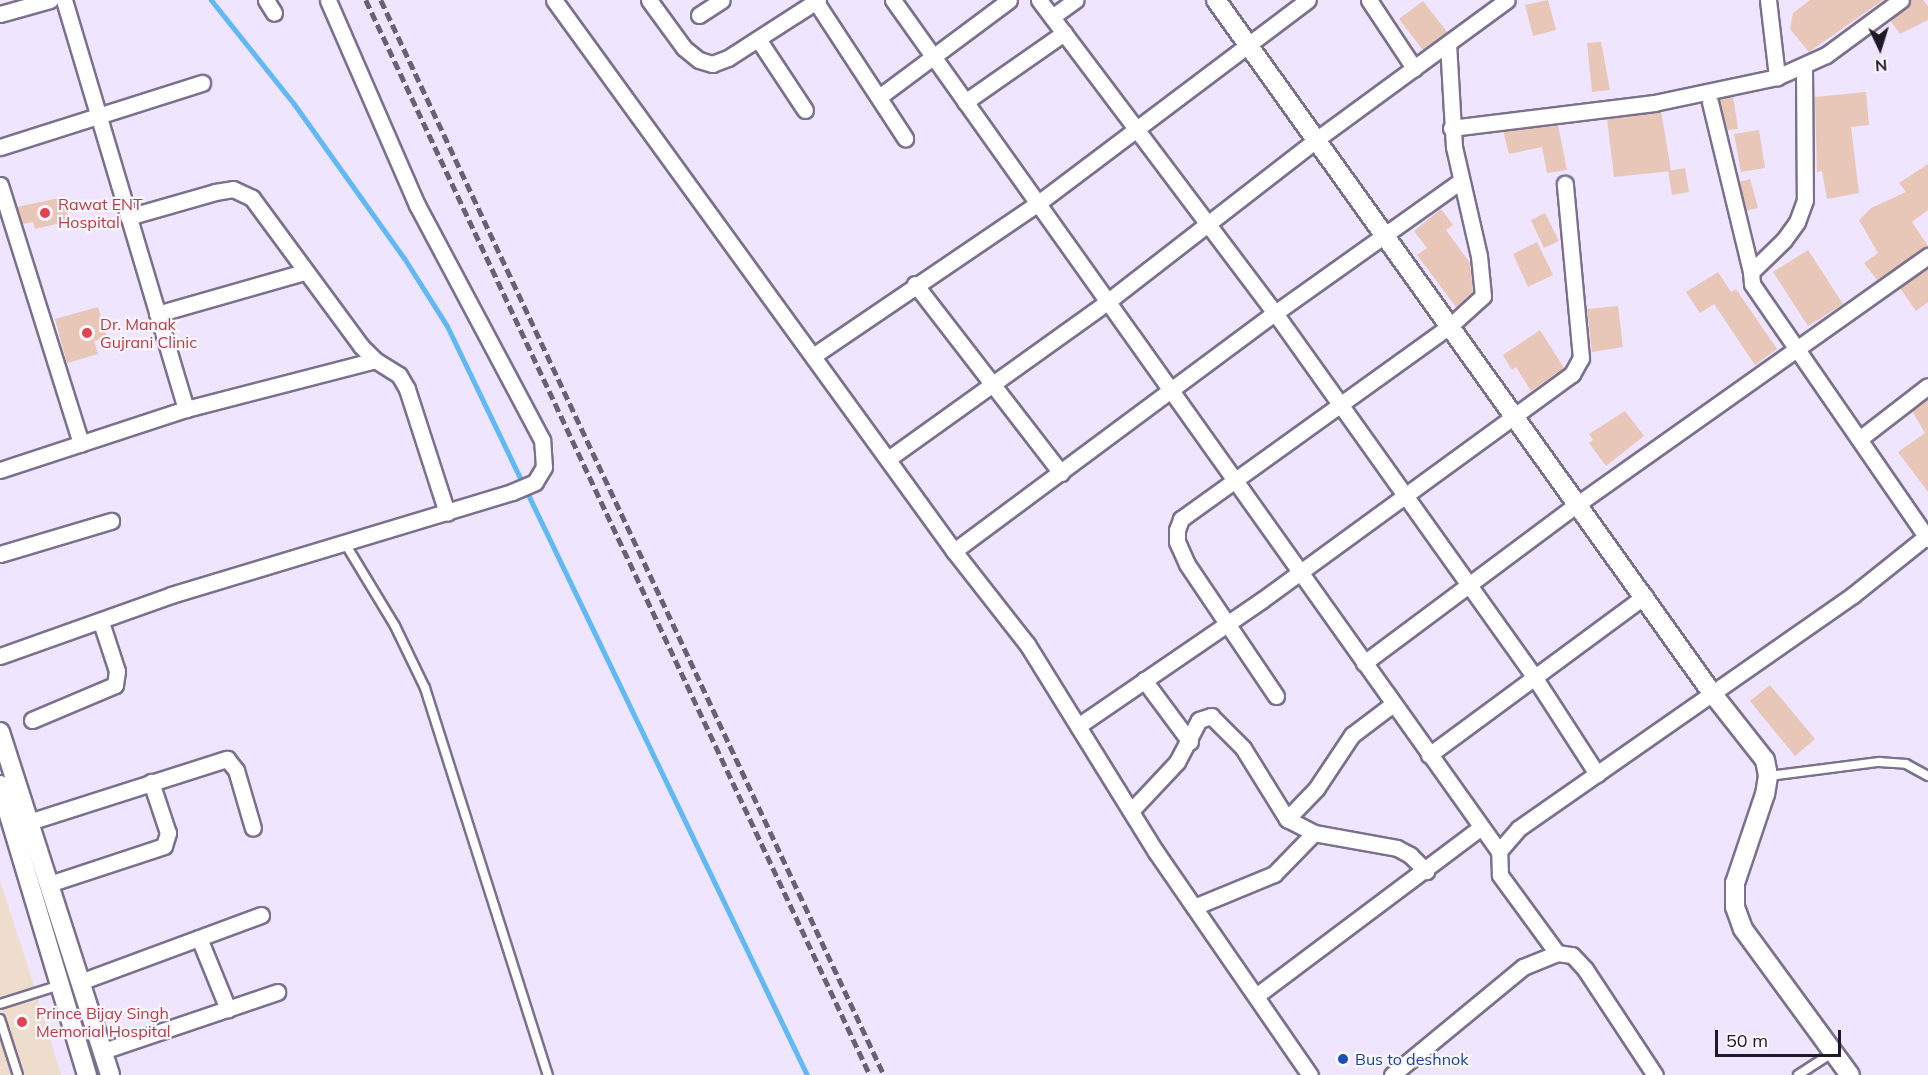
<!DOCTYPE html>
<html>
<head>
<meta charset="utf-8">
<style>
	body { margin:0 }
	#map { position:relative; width:1928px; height:1075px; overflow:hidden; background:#efe5fe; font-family:Mulish,sans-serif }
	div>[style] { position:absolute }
	.medical>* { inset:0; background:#edc }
	.stream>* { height:5px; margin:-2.5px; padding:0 2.5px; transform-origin:2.5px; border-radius:2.5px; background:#60b8f4 }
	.building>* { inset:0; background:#e8c6b8 }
	.roads { filter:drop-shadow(2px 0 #7c718d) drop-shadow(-2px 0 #7c718d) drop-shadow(0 2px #7c718d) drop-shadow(0 -2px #7c718d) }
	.service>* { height:8px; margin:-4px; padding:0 4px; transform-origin:4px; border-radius:4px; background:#fff }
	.minor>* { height:15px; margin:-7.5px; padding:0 7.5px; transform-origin:7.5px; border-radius:7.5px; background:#fff }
	.tertiary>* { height:18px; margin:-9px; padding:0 9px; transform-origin:9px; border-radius:9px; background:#fff }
	.rail>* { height:4.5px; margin-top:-2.25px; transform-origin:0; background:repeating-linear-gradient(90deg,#686171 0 9px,transparent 0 13.5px) }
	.dots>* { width:16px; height:16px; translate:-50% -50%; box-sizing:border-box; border:3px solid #f8f6fc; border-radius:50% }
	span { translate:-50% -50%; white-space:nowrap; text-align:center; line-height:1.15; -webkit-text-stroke:4.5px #f8f6fc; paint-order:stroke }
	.health-label { font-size:16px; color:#be3a42 }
	.left { translate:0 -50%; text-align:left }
	.transit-label { font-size:16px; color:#164399 }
	.north { position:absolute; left:1850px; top:18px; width:60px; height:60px; -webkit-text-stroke:4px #f8f6fc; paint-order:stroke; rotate:176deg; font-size:16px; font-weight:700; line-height:24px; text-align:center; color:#1e1924 }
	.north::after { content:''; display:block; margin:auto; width:21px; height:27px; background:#1e1924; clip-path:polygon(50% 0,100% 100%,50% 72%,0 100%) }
	.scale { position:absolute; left:1715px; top:1030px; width:126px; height:27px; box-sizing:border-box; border:3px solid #1e1924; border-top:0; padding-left:8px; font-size:18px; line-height:21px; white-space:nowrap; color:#1e1924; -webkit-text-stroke:4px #f8f6fc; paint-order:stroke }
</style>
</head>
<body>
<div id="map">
	<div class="medical">
		<div style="clip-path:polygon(0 881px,29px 970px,61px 1075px,0 1075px)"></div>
	</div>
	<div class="stream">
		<div style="left:211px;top:0;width:133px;rotate:51.4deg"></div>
		<div style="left:294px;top:104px;width:189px;rotate:54.5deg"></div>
		<div style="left:404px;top:258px;width:80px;rotate:57.7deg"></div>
		<div style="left:447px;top:326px;width:831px;rotate:64.33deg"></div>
	</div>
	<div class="building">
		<div style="clip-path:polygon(1548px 0,1556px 30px,1533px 36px,1525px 5px)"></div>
		<div style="clip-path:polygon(1810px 0,1883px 0,1809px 52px,1790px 29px,1793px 13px)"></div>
		<div style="clip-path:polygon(1911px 0,1923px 0,1928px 6px,1928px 20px,1900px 34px,1890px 20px)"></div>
		<div style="clip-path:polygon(1423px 1px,1447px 32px,1423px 50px,1399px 19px)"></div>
		<div style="clip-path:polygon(1601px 42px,1610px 90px,1592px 92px,1587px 43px)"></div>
		<div style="clip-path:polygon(1866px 92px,1869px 125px,1851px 127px,1859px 193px,1827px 199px,1822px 171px,1817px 172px,1815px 97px)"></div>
		<div style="clip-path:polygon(1733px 96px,1738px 129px,1727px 130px,1719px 99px)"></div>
		<div style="clip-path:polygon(1661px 111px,1671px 171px,1614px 177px,1607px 119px)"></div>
		<div style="clip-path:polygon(1558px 125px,1567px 170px,1547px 173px,1542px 147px,1509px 154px,1503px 131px)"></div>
		<div style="clip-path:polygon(1759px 130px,1765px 168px,1741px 172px,1734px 134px)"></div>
		<div style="clip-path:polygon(1928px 164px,1928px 210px,1912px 222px,1928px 246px,1877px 280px,1864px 263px,1878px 253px,1859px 220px,1871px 208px,1906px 192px,1899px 183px)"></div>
		<div style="clip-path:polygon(1685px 168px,1689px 192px,1672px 195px,1668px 171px)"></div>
		<div style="clip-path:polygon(1750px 179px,1758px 208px,1746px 211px,1739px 182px)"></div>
		<div style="clip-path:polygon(64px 197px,69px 221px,35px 229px,33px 222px,22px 224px,17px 207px)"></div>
		<div style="clip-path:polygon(1441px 209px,1453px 225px,1446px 230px,1470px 263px,1473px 292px,1456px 307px,1417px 255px,1427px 248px,1414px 231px)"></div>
		<div style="clip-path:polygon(1545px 213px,1559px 241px,1544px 248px,1531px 220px)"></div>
		<div style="clip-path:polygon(1537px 242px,1553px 275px,1528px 287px,1513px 254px)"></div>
		<div style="clip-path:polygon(1808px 250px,1843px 304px,1808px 326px,1773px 272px)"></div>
		<div style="clip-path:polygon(1928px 268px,1928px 302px,1916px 311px,1900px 288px)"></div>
		<div style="clip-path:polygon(1718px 272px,1731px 292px,1736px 289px,1777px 349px,1755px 365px,1714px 304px,1700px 313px,1686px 292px)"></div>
		<div style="clip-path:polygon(1618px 306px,1623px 347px,1592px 352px,1587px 309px)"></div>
		<div style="clip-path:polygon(98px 307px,107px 337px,94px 341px,98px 354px,67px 363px,55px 319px)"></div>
		<div style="clip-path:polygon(1540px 330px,1564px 368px,1531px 391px,1516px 367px,1512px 370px,1503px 355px)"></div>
		<div style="clip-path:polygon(1928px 398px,1928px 492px,1898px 452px,1925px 433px,1912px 411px)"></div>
		<div style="clip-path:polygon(1625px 411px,1644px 436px,1606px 466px,1589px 443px,1593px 440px,1589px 434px)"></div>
		<div style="clip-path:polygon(1770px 685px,1815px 739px,1795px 756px,1750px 701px)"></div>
	</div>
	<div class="roads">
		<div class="service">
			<div style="left:346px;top:545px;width:95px;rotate:58.8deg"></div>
			<div style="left:395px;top:626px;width:69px;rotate:64.2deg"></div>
			<div style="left:425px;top:688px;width:406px;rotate:72.4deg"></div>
			<div style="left:1769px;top:776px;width:111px;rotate:-7.3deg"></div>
			<div style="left:1879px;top:762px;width:27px;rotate:4deg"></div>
			<div style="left:1906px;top:764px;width:25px;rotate:29deg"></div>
			<div style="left:0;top:1004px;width:63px;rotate:-17.6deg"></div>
			<div style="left:0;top:1019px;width:59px;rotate:72.2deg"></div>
			<div style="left:1798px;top:1075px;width:40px;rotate:-32.9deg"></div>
		</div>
		<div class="minor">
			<div style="left:64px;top:0;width:427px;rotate:73.4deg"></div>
			<div style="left:266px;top:0;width:15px;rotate:58deg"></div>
			<div style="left:554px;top:0;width:681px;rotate:54.02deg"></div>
			<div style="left:954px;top:551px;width:118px;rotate:51.9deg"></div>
			<div style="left:1027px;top:644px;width:245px;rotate:58.2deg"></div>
			<div style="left:1156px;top:852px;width:271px;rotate:55.4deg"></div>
			<div style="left:649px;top:0;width:59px;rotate:53.9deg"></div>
			<div style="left:684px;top:48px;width:19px;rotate:39deg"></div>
			<div style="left:699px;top:60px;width:14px;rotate:17deg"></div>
			<div style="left:712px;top:64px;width:17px;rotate:-21deg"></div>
			<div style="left:728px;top:58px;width:107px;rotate:-32.8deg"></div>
			<div style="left:893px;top:0;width:1045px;rotate:54.55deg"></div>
			<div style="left:1039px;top:0;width:392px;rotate:53deg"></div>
			<div style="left:1275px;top:313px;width:445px;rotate:54.5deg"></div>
			<div style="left:1533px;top:675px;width:118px;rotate:57.1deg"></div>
			<div style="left:1369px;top:0;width:82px;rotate:56.5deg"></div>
			<div style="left:1768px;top:0;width:78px;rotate:83.3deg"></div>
			<div style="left:816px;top:2px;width:163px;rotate:56.8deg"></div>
			<div style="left:0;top:14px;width:52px;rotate:-15.6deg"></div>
			<div style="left:699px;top:15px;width:27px;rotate:-33deg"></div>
			<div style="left:1052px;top:17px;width:29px;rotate:-36deg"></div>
			<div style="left:758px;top:39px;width:85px;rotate:56.5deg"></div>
			<div style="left:1804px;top:68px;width:132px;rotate:89.6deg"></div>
			<div style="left:1805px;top:200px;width:23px;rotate:110deg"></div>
			<div style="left:1797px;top:222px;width:22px;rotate:126deg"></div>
			<div style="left:1784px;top:240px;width:46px;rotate:135.9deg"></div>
			<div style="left:1751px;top:272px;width:12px;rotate:85deg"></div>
			<div style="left:1752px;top:284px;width:310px;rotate:55.4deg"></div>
			<div style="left:879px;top:97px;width:162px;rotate:-36.7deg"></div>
			<div style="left:965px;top:102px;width:121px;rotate:-34.9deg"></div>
			<div style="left:1710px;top:102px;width:175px;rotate:76.4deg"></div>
			<div style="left:1451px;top:128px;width:205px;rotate:-7deg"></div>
			<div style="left:1654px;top:103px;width:126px;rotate:-11.9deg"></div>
			<div style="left:1777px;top:77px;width:54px;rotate:-24.2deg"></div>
			<div style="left:1826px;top:55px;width:93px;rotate:-36.3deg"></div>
			<div style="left:0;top:147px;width:212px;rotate:-17.6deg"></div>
			<div style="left:0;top:185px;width:271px;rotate:72.6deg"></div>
			<div style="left:128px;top:217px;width:91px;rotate:-16deg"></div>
			<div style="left:215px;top:192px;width:18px;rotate:-9deg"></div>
			<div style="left:233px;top:189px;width:21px;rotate:25deg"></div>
			<div style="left:252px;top:198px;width:184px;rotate:53.6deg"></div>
			<div style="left:361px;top:346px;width:20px;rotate:45deg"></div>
			<div style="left:375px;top:360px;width:28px;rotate:32deg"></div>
			<div style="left:399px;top:375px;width:16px;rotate:60deg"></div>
			<div style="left:407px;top:389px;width:130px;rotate:72.1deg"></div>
			<div style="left:915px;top:284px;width:239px;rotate:52.3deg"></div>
			<div style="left:157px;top:314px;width:153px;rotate:-15.9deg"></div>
			<div style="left:813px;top:356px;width:271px;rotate:-34.2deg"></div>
			<div style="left:1037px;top:204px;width:339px;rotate:-37deg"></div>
			<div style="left:1862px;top:437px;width:83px;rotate:-37.7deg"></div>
			<div style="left:888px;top:459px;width:269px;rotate:-35.6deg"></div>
			<div style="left:1107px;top:302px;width:266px;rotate:-37.8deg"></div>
			<div style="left:1317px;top:139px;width:235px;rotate:-36.2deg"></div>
			<div style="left:0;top:470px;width:196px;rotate:-18.2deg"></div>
			<div style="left:186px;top:409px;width:195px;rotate:-14.5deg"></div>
			<div style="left:954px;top:551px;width:400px;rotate:-36.6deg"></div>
			<div style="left:1275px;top:313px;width:226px;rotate:-35.4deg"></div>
			<div style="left:0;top:554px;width:116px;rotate:-16.6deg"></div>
			<div style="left:0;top:656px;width:182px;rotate:-19.6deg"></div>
			<div style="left:171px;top:595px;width:356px;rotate:-16.8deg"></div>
			<div style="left:512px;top:492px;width:25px;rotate:-23deg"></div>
			<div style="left:535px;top:482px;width:17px;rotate:-59deg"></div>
			<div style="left:544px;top:467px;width:27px;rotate:-94deg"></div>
			<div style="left:542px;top:440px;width:266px;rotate:-118deg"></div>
			<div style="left:417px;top:205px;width:223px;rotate:-113.5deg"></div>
			<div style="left:1364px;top:663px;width:268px;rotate:-36.7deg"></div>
			<div style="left:1579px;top:503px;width:428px;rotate:-35.3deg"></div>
			<div style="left:1144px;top:680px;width:77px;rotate:53.4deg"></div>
			<div style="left:1276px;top:696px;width:159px;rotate:-124deg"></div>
			<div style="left:1187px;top:564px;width:24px;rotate:-114deg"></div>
			<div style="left:1177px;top:542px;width:12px;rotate:-90deg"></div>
			<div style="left:1177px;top:530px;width:12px;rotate:-70deg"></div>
			<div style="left:1181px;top:519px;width:332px;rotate:-35.7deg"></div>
			<div style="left:1451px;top:325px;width:43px;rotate:-42.2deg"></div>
			<div style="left:1483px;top:296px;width:40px;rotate:-95.7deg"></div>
			<div style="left:1479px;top:256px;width:112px;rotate:-102.9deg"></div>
			<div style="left:1454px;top:147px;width:104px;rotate:-93.3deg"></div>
			<div style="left:32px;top:720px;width:90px;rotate:-22.9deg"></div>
			<div style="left:115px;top:685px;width:14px;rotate:-82deg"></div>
			<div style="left:117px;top:671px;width:52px;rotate:-108.1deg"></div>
			<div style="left:1078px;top:726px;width:223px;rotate:-34.4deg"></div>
			<div style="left:1262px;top:600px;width:384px;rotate:-36.1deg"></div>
			<div style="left:1572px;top:374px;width:18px;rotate:-61deg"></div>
			<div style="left:1581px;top:358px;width:175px;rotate:-95.3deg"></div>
			<div style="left:1429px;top:755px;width:268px;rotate:-36.4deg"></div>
			<div style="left:1131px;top:811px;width:67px;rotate:-46.8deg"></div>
			<div style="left:1177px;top:762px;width:47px;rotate:-62.4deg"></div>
			<div style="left:1199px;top:720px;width:13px;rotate:-18deg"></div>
			<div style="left:1211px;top:716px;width:45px;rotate:45deg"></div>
			<div style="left:1243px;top:748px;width:84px;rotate:58.2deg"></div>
			<div style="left:1287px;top:819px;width:30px;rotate:27deg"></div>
			<div style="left:1314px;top:833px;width:84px;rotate:10.2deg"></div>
			<div style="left:1397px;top:848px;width:15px;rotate:28deg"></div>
			<div style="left:1410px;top:855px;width:23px;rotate:45deg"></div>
			<div style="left:1287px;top:819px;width:42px;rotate:-46deg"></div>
			<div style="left:1316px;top:789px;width:65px;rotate:-56.3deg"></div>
			<div style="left:1352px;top:735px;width:51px;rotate:-37.1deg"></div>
			<div style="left:29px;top:822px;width:208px;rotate:-17.7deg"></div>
			<div style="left:227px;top:759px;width:14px;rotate:51deg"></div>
			<div style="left:236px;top:770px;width:60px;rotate:73.7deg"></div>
			<div style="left:49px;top:884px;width:121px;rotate:-18.3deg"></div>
			<div style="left:164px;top:846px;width:14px;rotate:-73deg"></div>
			<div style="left:168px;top:833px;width:54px;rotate:-108.4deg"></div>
			<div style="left:1194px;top:907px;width:87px;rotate:-22.4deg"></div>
			<div style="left:1274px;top:874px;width:57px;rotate:-45.7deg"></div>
			<div style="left:199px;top:938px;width:77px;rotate:67.8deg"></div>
			<div style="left:1557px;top:953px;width:97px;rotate:-126.2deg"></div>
			<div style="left:1500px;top:875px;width:24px;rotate:-92deg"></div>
			<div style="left:1499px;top:851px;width:30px;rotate:-49deg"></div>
			<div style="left:1519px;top:828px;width:407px;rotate:-34.9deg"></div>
			<div style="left:1853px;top:595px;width:96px;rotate:-38.7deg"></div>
			<div style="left:80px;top:982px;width:193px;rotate:-20.3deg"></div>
			<div style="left:1256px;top:996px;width:280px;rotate:-36.9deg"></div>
			<div style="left:103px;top:1051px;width:184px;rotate:-18.7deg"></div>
			<div style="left:1392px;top:1075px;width:170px;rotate:-39.5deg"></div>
			<div style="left:1523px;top:967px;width:37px;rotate:-22deg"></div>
			<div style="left:1557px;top:953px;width:15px;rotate:8deg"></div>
			<div style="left:1572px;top:955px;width:19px;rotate:47deg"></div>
			<div style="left:1585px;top:969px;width:127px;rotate:56.6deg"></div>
		</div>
		<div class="tertiary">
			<div style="left:1216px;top:0;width:852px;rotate:54.41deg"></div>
			<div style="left:1712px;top:693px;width:85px;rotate:51.7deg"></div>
			<div style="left:1765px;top:760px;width:16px;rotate:79deg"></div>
			<div style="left:1768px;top:776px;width:18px;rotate:99deg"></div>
			<div style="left:1765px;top:794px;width:94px;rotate:108.6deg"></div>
			<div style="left:1735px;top:883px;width:24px;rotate:90deg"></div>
			<div style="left:1735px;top:907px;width:23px;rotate:70deg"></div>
			<div style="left:1743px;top:929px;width:181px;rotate:53.8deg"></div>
			<div style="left:0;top:732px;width:360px;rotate:72.2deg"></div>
			<div style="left:0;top:785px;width:303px;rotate:73.3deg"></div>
		</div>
	</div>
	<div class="rail">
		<div style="left:366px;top:0;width:1187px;rotate:64.88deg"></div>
		<div style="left:381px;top:0;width:1187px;rotate:64.92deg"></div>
	</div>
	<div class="dots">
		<div style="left:45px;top:213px;background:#e0444e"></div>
		<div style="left:87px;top:333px;background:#e0444e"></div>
		<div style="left:22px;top:1022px;background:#e0444e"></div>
		<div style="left:1343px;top:1059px;background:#1a4fb4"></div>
	</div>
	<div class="health-label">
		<span class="left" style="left:58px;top:213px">Rawat ENT<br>Hospital</span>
		<span class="left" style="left:100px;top:333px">Dr. Manak<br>Gujrani Clinic</span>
		<span class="left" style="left:36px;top:1022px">Prince Bijay Singh<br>Memorial Hospital</span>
	</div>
	<div class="transit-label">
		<span class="left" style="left:1355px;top:1059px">Bus to deshnok</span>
	</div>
	<div class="north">N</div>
	<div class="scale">50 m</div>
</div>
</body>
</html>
